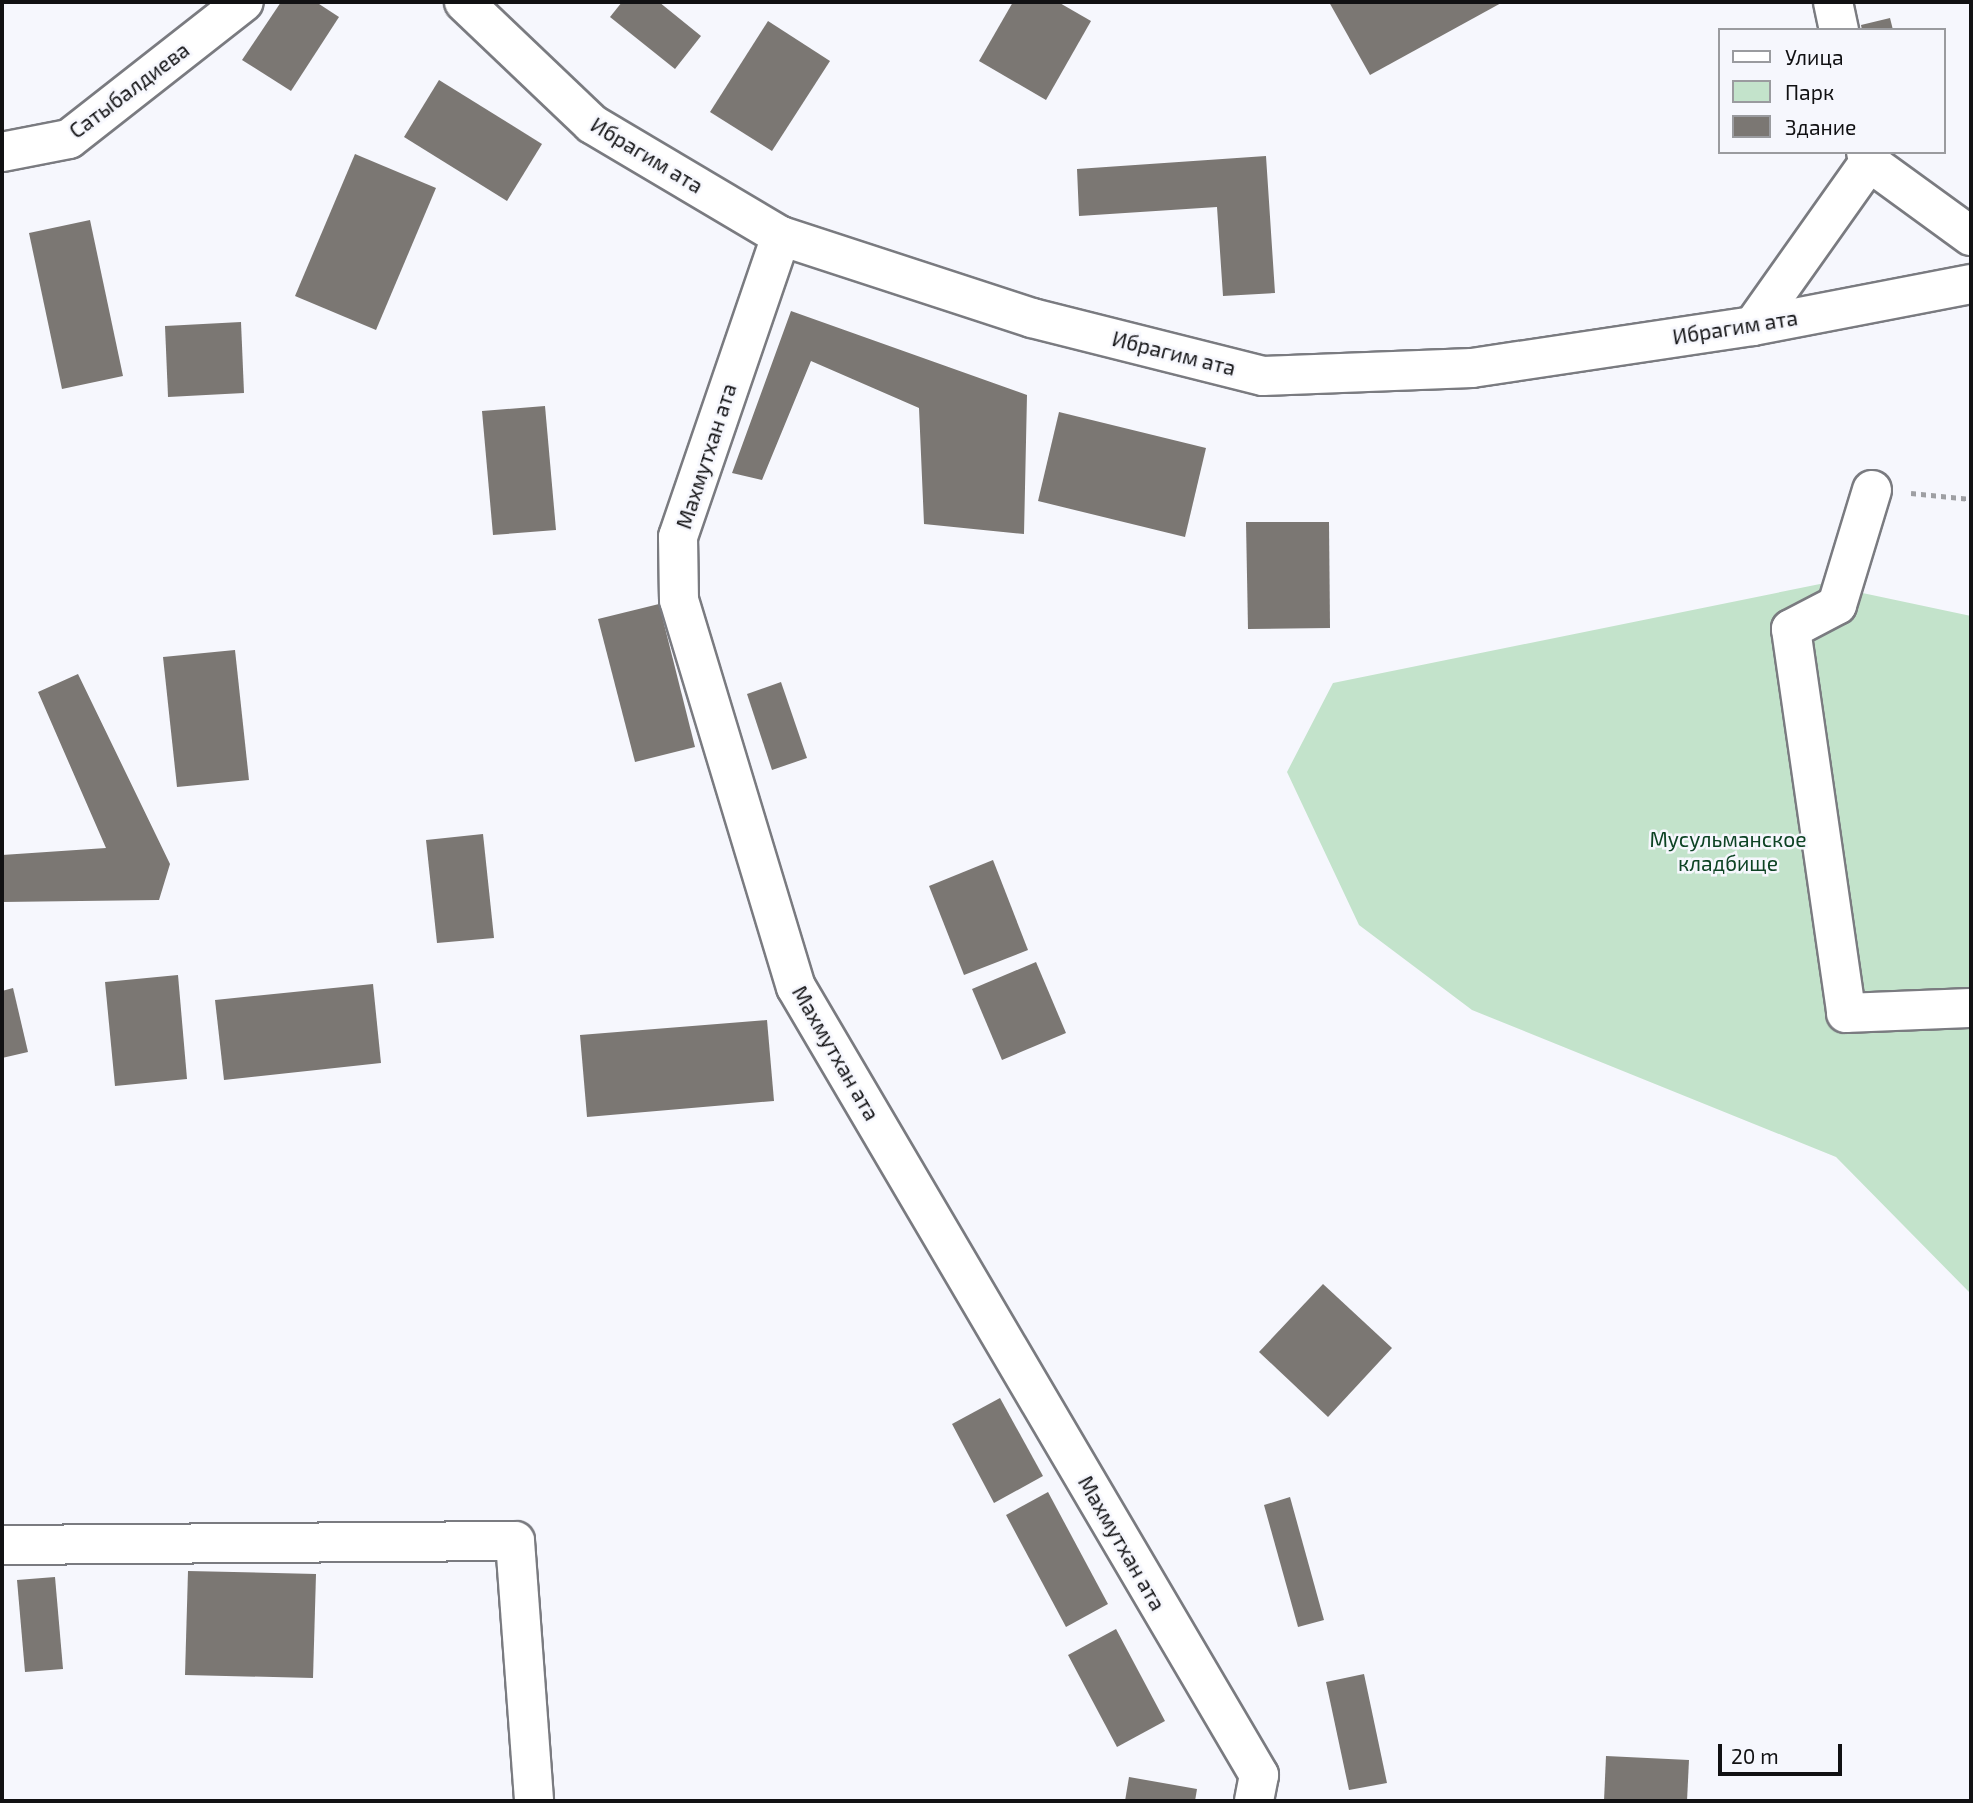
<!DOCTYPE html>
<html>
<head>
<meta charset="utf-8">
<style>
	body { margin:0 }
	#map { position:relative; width:1973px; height:1803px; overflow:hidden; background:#f6f7fd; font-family:"Exo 2",sans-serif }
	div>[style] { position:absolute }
	.green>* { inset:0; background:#c3e3cb }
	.building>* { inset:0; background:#7b7773 }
	.path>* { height:4.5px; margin-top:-2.25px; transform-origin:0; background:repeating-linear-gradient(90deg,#9e9fa3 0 5px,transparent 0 10px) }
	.roads { filter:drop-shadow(2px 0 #7a7b80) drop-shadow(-2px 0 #7a7b80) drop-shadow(0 2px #7a7b80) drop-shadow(0 -2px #7a7b80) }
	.minor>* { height:38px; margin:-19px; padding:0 19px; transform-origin:19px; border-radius:19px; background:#fff }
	span { translate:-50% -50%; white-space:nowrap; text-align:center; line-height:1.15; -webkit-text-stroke:5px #f6f7fd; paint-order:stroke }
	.street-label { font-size:21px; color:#111113 }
	.park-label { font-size:21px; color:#0d4324 }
	.frame { position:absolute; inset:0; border:4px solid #111113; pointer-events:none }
	.legend { position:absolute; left:1718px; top:28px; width:228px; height:126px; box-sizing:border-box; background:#f6f7fd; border:2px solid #9a9b9f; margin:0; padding:9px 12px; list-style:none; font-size:21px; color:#111113 }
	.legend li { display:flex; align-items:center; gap:14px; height:35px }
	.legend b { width:35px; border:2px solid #9a9b9f }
	.scale { position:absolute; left:1718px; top:1744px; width:124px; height:32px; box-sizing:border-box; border:4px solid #111113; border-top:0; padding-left:9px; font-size:21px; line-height:24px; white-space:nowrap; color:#111113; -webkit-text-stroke:5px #f6f7fd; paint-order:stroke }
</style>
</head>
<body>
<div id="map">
	<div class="green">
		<div style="clip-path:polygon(1820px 584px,1971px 616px,1971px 1294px,1836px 1157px,1472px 1010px,1359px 925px,1287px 772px,1333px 683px)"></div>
	</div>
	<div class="building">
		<div style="clip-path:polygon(281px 2px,316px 2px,339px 17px,291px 91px,242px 60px)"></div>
		<div style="clip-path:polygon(622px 2px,659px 2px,701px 36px,675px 69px,610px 17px)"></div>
		<div style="clip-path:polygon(1013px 2px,1058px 2px,1091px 21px,1046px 100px,979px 61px)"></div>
		<div style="clip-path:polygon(1329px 2px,1503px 2px,1370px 75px)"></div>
		<div style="clip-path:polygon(1890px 18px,1893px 30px,1862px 30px,1861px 25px)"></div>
		<div style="clip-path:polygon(768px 21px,830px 61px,772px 151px,710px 112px)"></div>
		<div style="clip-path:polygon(439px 80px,542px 144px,507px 201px,404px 137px)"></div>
		<div style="clip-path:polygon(355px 154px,436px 188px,376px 330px,295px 296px)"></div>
		<div style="clip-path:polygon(1266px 156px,1275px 293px,1223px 296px,1217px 207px,1079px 216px,1077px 169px)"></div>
		<div style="clip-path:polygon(90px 220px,123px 376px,62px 389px,29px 233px)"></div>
		<div style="clip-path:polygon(791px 311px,1027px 395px,1024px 534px,924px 524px,919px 408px,811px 361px,762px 480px,732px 473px)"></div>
		<div style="clip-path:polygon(241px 322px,244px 393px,168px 397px,165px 326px)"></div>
		<div style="clip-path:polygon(545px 406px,556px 530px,493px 535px,482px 411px)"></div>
		<div style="clip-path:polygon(1059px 412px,1206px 448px,1185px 537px,1038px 501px)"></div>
		<div style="clip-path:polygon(1246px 522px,1329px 522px,1330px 628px,1248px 629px)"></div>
		<div style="clip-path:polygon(659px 604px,695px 747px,635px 762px,598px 619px)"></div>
		<div style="clip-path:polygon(235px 650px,249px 780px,177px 787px,163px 657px)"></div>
		<div style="clip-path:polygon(78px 674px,170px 864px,159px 900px,2px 902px,2px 855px,106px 848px,38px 692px)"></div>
		<div style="clip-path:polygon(781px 682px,807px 758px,772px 770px,747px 694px)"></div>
		<div style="clip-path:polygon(483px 834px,494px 938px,437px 943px,426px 840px)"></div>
		<div style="clip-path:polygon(993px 860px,1028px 950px,964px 975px,929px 886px)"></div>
		<div style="clip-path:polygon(1036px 962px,1066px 1033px,1002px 1060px,972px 989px)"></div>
		<div style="clip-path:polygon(178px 975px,187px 1079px,115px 1086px,105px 982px)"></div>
		<div style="clip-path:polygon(373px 984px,381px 1063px,224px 1080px,215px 1000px)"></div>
		<div style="clip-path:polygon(13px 988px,28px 1052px,2px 1058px,2px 991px)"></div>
		<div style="clip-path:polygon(767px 1020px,774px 1101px,587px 1117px,580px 1035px)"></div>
		<div style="clip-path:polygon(1323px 1284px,1392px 1348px,1328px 1417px,1259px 1352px)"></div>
		<div style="clip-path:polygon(1000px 1398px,1043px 1476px,994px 1503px,952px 1424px)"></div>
		<div style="clip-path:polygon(1048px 1492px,1108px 1604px,1066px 1627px,1006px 1515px)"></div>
		<div style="clip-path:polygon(1290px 1497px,1324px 1620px,1298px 1627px,1264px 1505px)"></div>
		<div style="clip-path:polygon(188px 1571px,316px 1574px,313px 1678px,185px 1675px)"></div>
		<div style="clip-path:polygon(55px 1577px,63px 1669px,25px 1672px,17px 1580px)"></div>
		<div style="clip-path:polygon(1116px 1629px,1165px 1721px,1117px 1747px,1068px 1655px)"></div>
		<div style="clip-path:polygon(1364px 1674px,1387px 1783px,1349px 1790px,1326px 1682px)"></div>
		<div style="clip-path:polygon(1606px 1756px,1689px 1760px,1687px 1801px,1604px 1801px)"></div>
		<div style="clip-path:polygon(1129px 1777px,1197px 1789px,1195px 1801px,1125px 1801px)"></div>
	</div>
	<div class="path">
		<div style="left:1911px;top:493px;width:60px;rotate:5.7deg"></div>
	</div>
	<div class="roads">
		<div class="minor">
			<div style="left:464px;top:2px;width:177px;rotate:43.6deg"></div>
			<div style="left:592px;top:124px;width:220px;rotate:30.7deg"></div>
			<div style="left:781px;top:236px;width:264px;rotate:18.1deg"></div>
			<div style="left:1032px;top:318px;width:238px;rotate:14.1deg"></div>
			<div style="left:1263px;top:376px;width:209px;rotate:-2.2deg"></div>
			<div style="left:1472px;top:368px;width:284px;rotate:-8.5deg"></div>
			<div style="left:1753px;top:326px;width:222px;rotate:-10.9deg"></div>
			<div style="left:1833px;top:2px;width:29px;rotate:78deg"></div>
			<div style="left:2px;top:152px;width:68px;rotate:-11deg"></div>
			<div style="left:69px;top:139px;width:222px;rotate:-38.1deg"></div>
			<div style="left:1869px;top:162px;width:126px;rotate:36deg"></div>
			<div style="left:781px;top:236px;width:318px;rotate:108.9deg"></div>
			<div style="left:678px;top:537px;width:63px;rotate:89.1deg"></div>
			<div style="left:679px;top:600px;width:404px;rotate:73.2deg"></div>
			<div style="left:796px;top:987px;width:914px;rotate:59.56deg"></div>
			<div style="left:1259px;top:1775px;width:26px;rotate:101deg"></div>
			<div style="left:1753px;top:326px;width:201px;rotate:-54.7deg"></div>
			<div style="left:1869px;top:162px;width:10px;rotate:-107deg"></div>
			<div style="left:1872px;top:490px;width:120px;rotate:106.9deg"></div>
			<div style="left:1837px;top:605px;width:52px;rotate:152.4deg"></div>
			<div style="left:1791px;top:629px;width:388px;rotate:81.8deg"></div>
			<div style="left:1846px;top:1013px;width:125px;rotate:-2.3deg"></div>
			<div style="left:2px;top:1545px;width:513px;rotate:-0.45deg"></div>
			<div style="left:515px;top:1541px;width:261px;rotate:85.8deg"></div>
		</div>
	</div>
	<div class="street-label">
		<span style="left:129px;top:90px;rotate:-37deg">Сатыбалдиева</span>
		<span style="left:647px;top:155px;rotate:31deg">Ибрагим ата</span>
		<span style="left:1735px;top:327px;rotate:-9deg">Ибрагим ата</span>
		<span style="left:1174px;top:353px;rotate:14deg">Ибрагим ата</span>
		<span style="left:706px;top:456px;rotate:-72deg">Махмутхан ата</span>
		<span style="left:836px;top:1053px;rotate:60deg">Махмутхан ата</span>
		<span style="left:1122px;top:1543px;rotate:60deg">Махмутхан ата</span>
	</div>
	<div class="park-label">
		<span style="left:1728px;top:851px">Мусульманское<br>кладбище</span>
	</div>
	<div class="frame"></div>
	<ul class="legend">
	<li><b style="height:9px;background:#fff"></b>Улица</li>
	<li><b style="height:19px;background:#c3e3cb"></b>Парк</li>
	<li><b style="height:19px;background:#7b7773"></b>Здание</li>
	</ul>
	<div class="scale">20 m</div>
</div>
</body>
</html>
